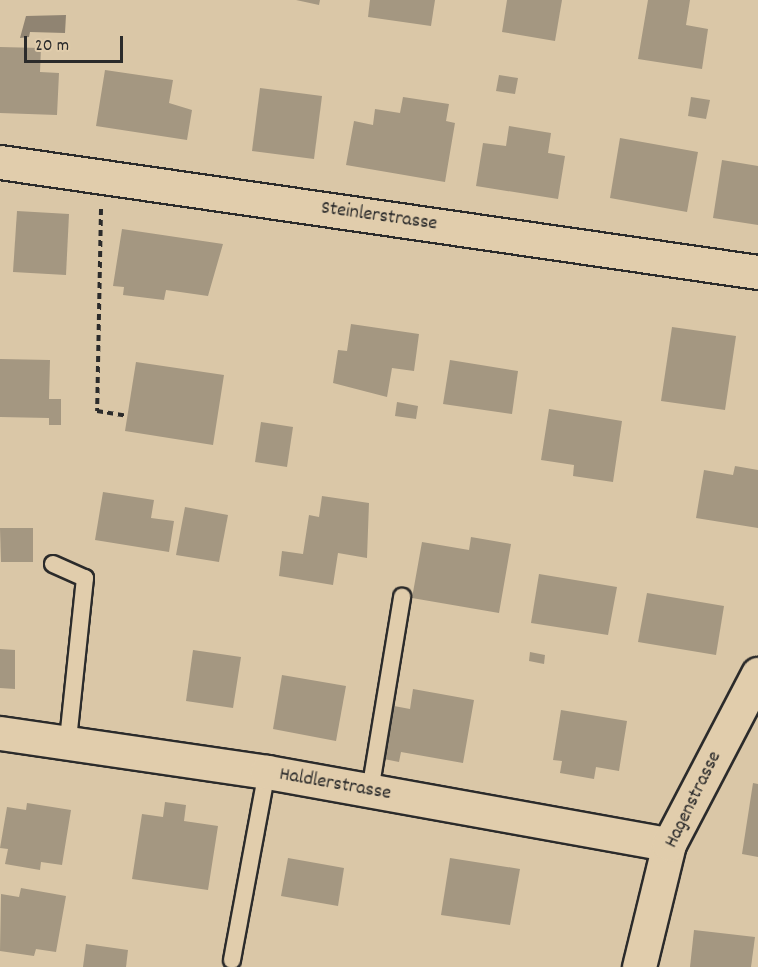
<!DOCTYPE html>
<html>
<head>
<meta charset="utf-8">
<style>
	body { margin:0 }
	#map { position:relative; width:758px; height:967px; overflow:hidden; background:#dac7a7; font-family:Dekko,sans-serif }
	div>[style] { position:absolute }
	.water>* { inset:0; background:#908472 }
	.building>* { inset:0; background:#a49781 }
	.path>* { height:4px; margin-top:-2px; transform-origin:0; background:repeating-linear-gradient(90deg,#2b2b2b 0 6px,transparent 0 10.5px) }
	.roads { filter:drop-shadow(2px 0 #2b2b2b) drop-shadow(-2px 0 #2b2b2b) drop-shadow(0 2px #2b2b2b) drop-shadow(0 -2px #2b2b2b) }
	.service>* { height:16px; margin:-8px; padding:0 8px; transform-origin:8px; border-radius:8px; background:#e1cdac }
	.minor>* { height:33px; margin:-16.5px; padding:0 16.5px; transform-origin:16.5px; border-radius:16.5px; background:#e1cdac }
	span { translate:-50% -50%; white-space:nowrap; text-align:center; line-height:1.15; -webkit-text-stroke:4.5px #e1cdac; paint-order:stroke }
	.street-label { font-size:20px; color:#2b2b2b }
	.scale { position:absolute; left:24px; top:36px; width:99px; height:27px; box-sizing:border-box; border:3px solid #2b2b2b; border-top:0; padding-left:8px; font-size:18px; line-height:21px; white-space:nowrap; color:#2b2b2b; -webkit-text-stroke:4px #e1cdac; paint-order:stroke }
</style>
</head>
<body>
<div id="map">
	<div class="water">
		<div style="clip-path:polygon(66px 15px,65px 33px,30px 32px,29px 37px,20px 38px,26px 16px)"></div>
	</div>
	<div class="building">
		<div style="clip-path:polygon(296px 0,320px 0,319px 5px)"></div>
		<div style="clip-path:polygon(370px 0,435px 0,431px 26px,368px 17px)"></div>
		<div style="clip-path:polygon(507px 0,562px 0,555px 41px,502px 32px)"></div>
		<div style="clip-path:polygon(648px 0,690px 0,686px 25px,708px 29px,702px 69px,638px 59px)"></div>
		<div style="clip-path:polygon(0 47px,41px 48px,40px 72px,59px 73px,57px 115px,0 113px)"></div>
		<div style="clip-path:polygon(105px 70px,173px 80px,169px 103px,192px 110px,187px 140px,96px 126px)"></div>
		<div style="clip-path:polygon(499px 75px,518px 78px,515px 94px,496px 91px)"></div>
		<div style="clip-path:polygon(260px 88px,322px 96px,314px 159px,252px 151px)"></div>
		<div style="clip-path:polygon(403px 97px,449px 104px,446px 121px,455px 123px,445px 182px,346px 165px,354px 121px,373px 125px,375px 109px,400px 113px)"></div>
		<div style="clip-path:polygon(691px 97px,710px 100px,706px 119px,688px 116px)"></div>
		<div style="clip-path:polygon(509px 126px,551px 133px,548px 153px,565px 156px,558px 199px,476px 186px,483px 143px,506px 146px)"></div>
		<div style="clip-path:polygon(620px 138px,698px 152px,687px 212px,610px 198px)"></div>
		<div style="clip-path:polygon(722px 160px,758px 166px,758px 225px,713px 218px)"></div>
		<div style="clip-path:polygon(17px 211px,69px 214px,66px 275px,13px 272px)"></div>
		<div style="clip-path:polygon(122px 229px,223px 244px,208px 296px,166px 290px,164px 300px,123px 295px,124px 287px,113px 286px)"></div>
		<div style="clip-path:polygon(351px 324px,419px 334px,414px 371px,392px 368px,387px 397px,333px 383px,338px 350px,347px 351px)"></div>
		<div style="clip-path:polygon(672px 327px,736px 336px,725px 410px,661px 401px)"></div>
		<div style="clip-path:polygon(0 359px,50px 360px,49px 399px,61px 399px,61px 425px,49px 425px,49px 418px,0 417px)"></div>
		<div style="clip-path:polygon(450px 360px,518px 371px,512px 414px,443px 404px)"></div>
		<div style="clip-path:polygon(136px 362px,224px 375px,213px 445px,125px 431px)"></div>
		<div style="clip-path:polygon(397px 402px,418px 406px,416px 419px,395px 416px)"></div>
		<div style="clip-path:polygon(549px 409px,622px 421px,613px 482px,573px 476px,574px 465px,541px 460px)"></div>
		<div style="clip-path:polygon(261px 422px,293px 427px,287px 467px,255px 462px)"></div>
		<div style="clip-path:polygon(735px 466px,758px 470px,758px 528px,696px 518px,704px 470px,733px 475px)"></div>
		<div style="clip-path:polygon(103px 492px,154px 500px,151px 518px,174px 521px,169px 552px,95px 540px)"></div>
		<div style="clip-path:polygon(322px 496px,369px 503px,367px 558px,338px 553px,333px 585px,279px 576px,282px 551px,303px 554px,309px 515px,319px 517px)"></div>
		<div style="clip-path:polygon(185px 507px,228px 515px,219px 562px,176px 555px)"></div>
		<div style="clip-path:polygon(0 528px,33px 528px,33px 562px,1px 562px)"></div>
		<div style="clip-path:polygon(471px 537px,511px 544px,499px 613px,412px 598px,422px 542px,469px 550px)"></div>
		<div style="clip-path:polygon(539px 574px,617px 587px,608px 635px,531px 623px)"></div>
		<div style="clip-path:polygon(647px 593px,724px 606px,716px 655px,638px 642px)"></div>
		<div style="clip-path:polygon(0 649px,15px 650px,15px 689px,0 688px)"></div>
		<div style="clip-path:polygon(193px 650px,241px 657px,233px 708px,186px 701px)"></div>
		<div style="clip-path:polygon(530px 652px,545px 655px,544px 664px,529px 661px)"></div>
		<div style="clip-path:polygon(282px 675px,346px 686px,336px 741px,273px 729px)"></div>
		<div style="clip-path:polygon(413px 689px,474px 700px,463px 763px,401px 752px,399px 762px,384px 759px,394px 706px,410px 709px)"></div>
		<div style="clip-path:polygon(561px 710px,627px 721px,619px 771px,596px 767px,594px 779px,560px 773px,562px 761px,553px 760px)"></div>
		<div style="clip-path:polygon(753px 783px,758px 784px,758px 857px,742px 854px)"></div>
		<div style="clip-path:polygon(165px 802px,186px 805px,184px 821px,218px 826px,208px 890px,132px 879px,142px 814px,163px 817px)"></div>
		<div style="clip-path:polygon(27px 803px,71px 810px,62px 865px,41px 862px,40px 870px,5px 864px,8px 849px,0 848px,7px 807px,26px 810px)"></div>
		<div style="clip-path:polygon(288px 858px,344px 868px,338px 906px,281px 896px)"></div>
		<div style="clip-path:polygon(450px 858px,520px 869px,510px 925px,441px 915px)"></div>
		<div style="clip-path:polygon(21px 888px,66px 896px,56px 952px,36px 949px,34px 956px,0 951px,1px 894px,19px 897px)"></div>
		<div style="clip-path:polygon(694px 930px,755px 937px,751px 967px,690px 967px)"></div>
		<div style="clip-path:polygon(86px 944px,128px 950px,126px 967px,83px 967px)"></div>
	</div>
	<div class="path">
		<div style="left:101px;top:209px;width:202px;rotate:91.1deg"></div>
		<div style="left:97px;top:411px;width:30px;rotate:9deg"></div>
	</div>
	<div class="roads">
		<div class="service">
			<div style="left:53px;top:564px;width:35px;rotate:24deg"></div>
			<div style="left:85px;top:578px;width:162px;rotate:96deg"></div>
			<div style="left:370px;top:791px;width:197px;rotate:-80.6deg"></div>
			<div style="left:232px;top:960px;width:191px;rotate:-79.5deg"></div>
		</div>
		<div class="minor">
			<div style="left:0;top:162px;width:766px;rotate:8.26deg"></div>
			<div style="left:0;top:733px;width:270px;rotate:8.3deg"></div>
			<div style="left:267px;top:772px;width:408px;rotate:10.2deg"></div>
			<div style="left:639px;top:967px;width:127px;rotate:-76.3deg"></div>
			<div style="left:669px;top:844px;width:192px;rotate:-62.4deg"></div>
		</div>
	</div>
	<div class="street-label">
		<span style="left:379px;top:217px;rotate:8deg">Steinlerstrasse</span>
		<span style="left:335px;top:785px;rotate:10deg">Haldlerstrasse</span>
		<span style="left:694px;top:800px;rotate:-64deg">Hagenstrasse</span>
	</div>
	<div class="scale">20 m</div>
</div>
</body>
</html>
